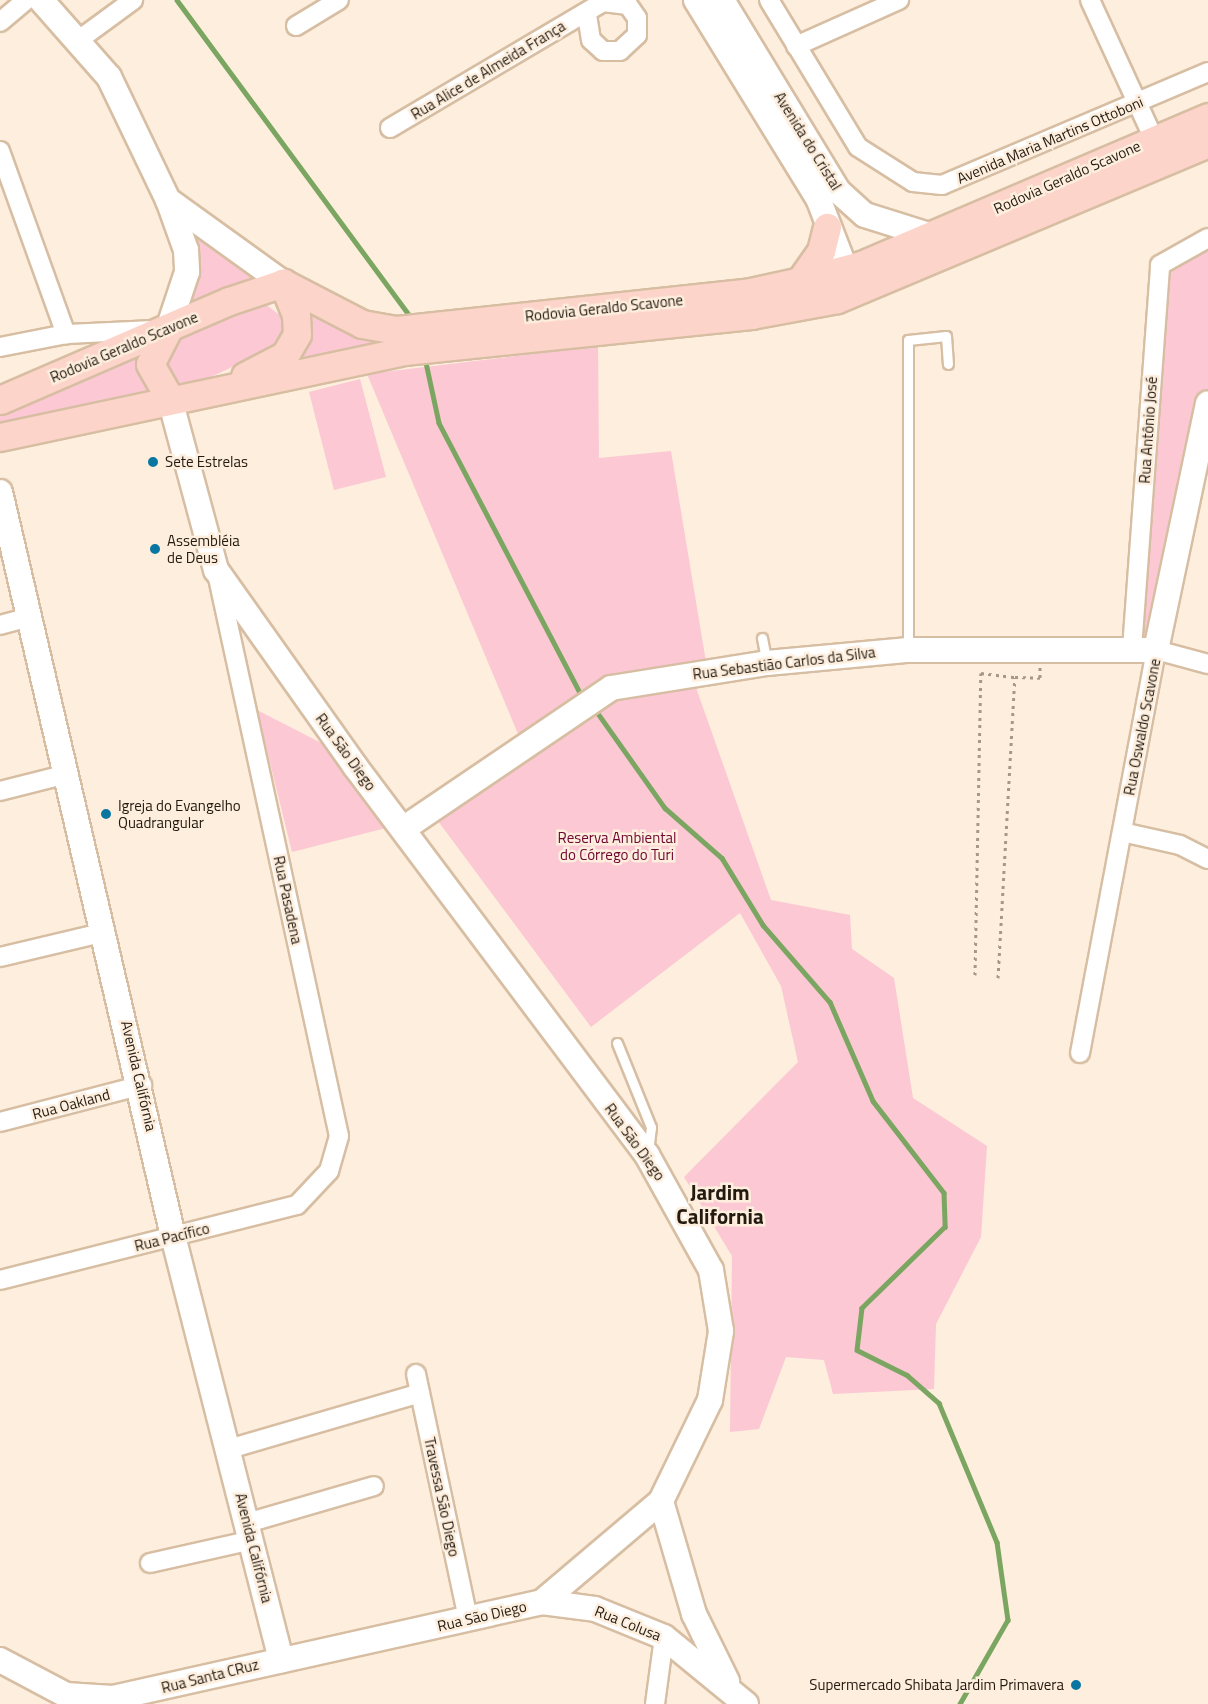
<!DOCTYPE html>
<html>
<head>
<meta charset="utf-8">
<style>
	body { margin:0 }
	#map { position:relative; width:1208px; height:1704px; overflow:hidden; background:#fdeedd; font-family:"Titillium Web",sans-serif }
	div>[style] { position:absolute }
	.green>* { inset:0; background:#fbc8d3 }
	.stream>* { height:4.5px; margin:-2.25px; padding:0 2.25px; transform-origin:2.25px; border-radius:2.25px; background:#7ba661 }
	.path>* { height:3px; margin-top:-1.5px; transform-origin:0; background:repeating-linear-gradient(90deg,#a4988a 0 3px,transparent 0 7.5px) }
	.roads { filter:drop-shadow(2px 0 #d7bea3) drop-shadow(-2px 0 #d7bea3) drop-shadow(0 2px #d7bea3) drop-shadow(0 -2px #d7bea3) }
	.lane>* { height:9px; margin:-4.5px; padding:0 4.5px; transform-origin:4.5px; border-radius:4.5px; background:#fff }
	.street>* { height:18px; margin:-9px; padding:0 9px; transform-origin:9px; border-radius:9px; background:#fff }
	.secondary>* { height:24px; margin:-12px; padding:0 12px; transform-origin:12px; border-radius:12px; background:#fff }
	.primary>* { height:27px; margin:-13.5px; padding:0 13.5px; transform-origin:13.5px; border-radius:13.5px; background:#fdd4c9 }
	.dots>* { width:16px; height:16px; translate:-50% -50%; box-sizing:border-box; border:3px solid #fdeedd; border-radius:50% }
	span { translate:-50% -50%; white-space:nowrap; text-align:center; line-height:1.15; -webkit-text-stroke:5px #fdeedd; paint-order:stroke }
	.street-label { font-size:15px; color:#231a10 }
	.poi-label { font-size:15px; color:#231a10 }
	.left { translate:0 -50%; text-align:left }
	.right { translate:-100% -50%; text-align:right }
	.park-label { font-size:15px; color:#6f0433 }
	.district-label { font-size:21px; color:#231a10; font-weight:700 }
</style>
</head>
<body>
<div id="map">
	<div class="green">
		<div style="clip-path:polygon(189px 232px,206px 234px,266px 282px,185px 303px)"></div>
		<div style="clip-path:polygon(1208px 238px,1208px 403px,1156px 650px,1132px 649px,1160px 265px)"></div>
		<div style="clip-path:polygon(264px 303px,282px 317px,282px 344px,187px 388px,173px 384px,159px 362px,165px 343px)"></div>
		<div style="clip-path:polygon(306px 307px,402px 338px,290px 365px)"></div>
		<div style="clip-path:polygon(144px 343px,142px 375px,148px 394px,0 426px,0 410px)"></div>
		<div style="clip-path:polygon(598px 346px,599px 458px,671px 451px,706px 662px,694px 682px,771px 900px,850px 915px,852px 949px,894px 978px,913px 1098px,987px 1146px,981px 1237px,936px 1324px,934px 1389px,833px 1394px,824px 1360px,786px 1357px,759px 1429px,730px 1432px,732px 1256px,684px 1177px,798px 1062px,781px 986px,740px 913px,591px 1027px,435px 817px,526px 753px,367px 374px)"></div>
		<div style="clip-path:polygon(360px 379px,386px 477px,334px 490px,309px 392px)"></div>
		<div style="clip-path:polygon(257px 710px,333px 749px,386px 828px,292px 852px)"></div>
	</div>
	<div class="stream">
		<div style="left:177px;top:0;width:396px;rotate:53.6deg"></div>
		<div style="left:425px;top:358px;width:66px;rotate:77.8deg"></div>
		<div style="left:439px;top:423px;width:302px;rotate:62.4deg"></div>
		<div style="left:597px;top:712px;width:118px;rotate:54.7deg"></div>
		<div style="left:665px;top:808px;width:76px;rotate:41.3deg"></div>
		<div style="left:722px;top:858px;width:79px;rotate:58.5deg"></div>
		<div style="left:763px;top:925px;width:102px;rotate:49deg"></div>
		<div style="left:830px;top:1002px;width:108px;rotate:66.5deg"></div>
		<div style="left:873px;top:1101px;width:116px;rotate:52.3deg"></div>
		<div style="left:944px;top:1193px;width:34px;rotate:88deg"></div>
		<div style="left:945px;top:1227px;width:116px;rotate:135.7deg"></div>
		<div style="left:862px;top:1308px;width:42px;rotate:96.8deg"></div>
		<div style="left:857px;top:1350px;width:56px;rotate:26.6deg"></div>
		<div style="left:907px;top:1375px;width:43px;rotate:41.2deg"></div>
		<div style="left:939px;top:1403px;width:151px;rotate:67.4deg"></div>
		<div style="left:997px;top:1542px;width:79px;rotate:82deg"></div>
		<div style="left:1008px;top:1620px;width:97px;rotate:119.7deg"></div>
	</div>
	<div class="path">
		<div style="left:975px;top:975px;width:302px;rotate:-88.9deg"></div>
		<div style="left:981px;top:673px;width:34px;rotate:7deg"></div>
		<div style="left:998px;top:978px;width:301px;rotate:-86.8deg"></div>
		<div style="left:1015px;top:677px;width:25px;rotate:2deg"></div>
		<div style="left:1040px;top:678px;width:11px;rotate:-90deg"></div>
	</div>
	<div class="roads">
		<div class="lane">
			<div style="left:762px;top:638px;width:25px;rotate:79deg"></div>
			<div style="left:908px;top:650px;width:310px;rotate:-90deg"></div>
			<div style="left:908px;top:340px;width:38px;rotate:-6deg"></div>
			<div style="left:946px;top:336px;width:28px;rotate:86deg"></div>
			<div style="left:617px;top:1043px;width:91px;rotate:68deg"></div>
			<div style="left:651px;top:1127px;width:23px;rotate:97deg"></div>
		</div>
		<div class="street">
			<div style="left:769px;top:0;width:172px;rotate:58.8deg"></div>
			<div style="left:858px;top:147px;width:65px;rotate:32.5deg"></div>
			<div style="left:913px;top:182px;width:29px;rotate:6deg"></div>
			<div style="left:942px;top:185px;width:289px;rotate:-23deg"></div>
			<div style="left:1090px;top:0;width:153px;rotate:65.3deg"></div>
			<div style="left:0;top:22px;width:34px;rotate:-40deg"></div>
			<div style="left:296px;top:26px;width:50px;rotate:-31.2deg"></div>
			<div style="left:80px;top:39px;width:66px;rotate:-36.3deg"></div>
			<div style="left:796px;top:46px;width:113px;rotate:-24.1deg"></div>
			<div style="left:390px;top:128px;width:247px;rotate:-30.6deg"></div>
			<div style="left:603px;top:2px;width:25px;rotate:7deg"></div>
			<div style="left:628px;top:5px;width:16px;rotate:55deg"></div>
			<div style="left:637px;top:18px;width:17px;rotate:90deg"></div>
			<div style="left:637px;top:35px;width:23px;rotate:137deg"></div>
			<div style="left:620px;top:51px;width:17px;rotate:180deg"></div>
			<div style="left:603px;top:51px;width:16px;rotate:-137deg"></div>
			<div style="left:591px;top:40px;width:26px;rotate:-99deg"></div>
			<div style="left:0;top:151px;width:195px;rotate:70.2deg"></div>
			<div style="left:0;top:347px;width:67px;rotate:-11.1deg"></div>
			<div style="left:66px;top:334px;width:84px;rotate:-2.7deg"></div>
			<div style="left:0;top:625px;width:30px;rotate:-15deg"></div>
			<div style="left:1132px;top:649px;width:385px;rotate:-85.8deg"></div>
			<div style="left:1160px;top:265px;width:55px;rotate:-29.4deg"></div>
			<div style="left:0;top:791px;width:69px;rotate:-14.2deg"></div>
			<div style="left:1122px;top:832px;width:59px;rotate:12.6deg"></div>
			<div style="left:1180px;top:845px;width:31px;rotate:27deg"></div>
			<div style="left:0;top:957px;width:108px;rotate:-13.4deg"></div>
			<div style="left:1080px;top:1053px;width:410px;rotate:-79.3deg"></div>
			<div style="left:1156px;top:650px;width:54px;rotate:15.1deg"></div>
			<div style="left:0;top:1122px;width:147px;rotate:-14.6deg"></div>
			<div style="left:0;top:1280px;width:306px;rotate:-14.2deg"></div>
			<div style="left:297px;top:1205px;width:47px;rotate:-46.7deg"></div>
			<div style="left:329px;top:1171px;width:36px;rotate:-74deg"></div>
			<div style="left:339px;top:1136px;width:571px;rotate:-102.23deg"></div>
			<div style="left:416px;top:1374px;width:250px;rotate:78deg"></div>
			<div style="left:229px;top:1449px;width:199px;rotate:-16.3deg"></div>
			<div style="left:247px;top:1523px;width:132px;rotate:-16.2deg"></div>
			<div style="left:150px;top:1563px;width:105px;rotate:-12.7deg"></div>
			<div style="left:655px;top:1704px;width:68px;rotate:-82.3deg"></div>
		</div>
		<div class="secondary">
			<div style="left:41px;top:0;width:103px;rotate:48.6deg"></div>
			<div style="left:109px;top:77px;width:136px;rotate:64.4deg"></div>
			<div style="left:168px;top:200px;width:53px;rotate:70.2deg"></div>
			<div style="left:186px;top:250px;width:22px;rotate:87deg"></div>
			<div style="left:187px;top:272px;width:60px;rotate:108.4deg"></div>
			<div style="left:696px;top:0;width:233px;rotate:58.4deg"></div>
			<div style="left:818px;top:198px;width:94px;rotate:68.9deg"></div>
			<div style="left:722px;top:0;width:223px;rotate:58.7deg"></div>
			<div style="left:838px;top:191px;width:36px;rotate:42deg"></div>
			<div style="left:865px;top:215px;width:70px;rotate:17.4deg"></div>
			<div style="left:168px;top:200px;width:142px;rotate:35.8deg"></div>
			<div style="left:0;top:492px;width:764px;rotate:76.91deg"></div>
			<div style="left:173px;top:1236px;width:438px;rotate:75.7deg"></div>
			<div style="left:403px;top:829px;width:251px;rotate:-34.1deg"></div>
			<div style="left:611px;top:688px;width:158px;rotate:-9.1deg"></div>
			<div style="left:767px;top:663px;width:142px;rotate:-5.3deg"></div>
			<div style="left:908px;top:650px;width:248px"></div>
			<div style="left:1156px;top:650px;width:252px;rotate:-78.1deg"></div>
			<div style="left:661px;top:1501px;width:118px;rotate:73.7deg"></div>
			<div style="left:694px;top:1614px;width:75px;rotate:63.8deg"></div>
			<div style="left:542px;top:1602px;width:53px;rotate:7.5deg"></div>
			<div style="left:595px;top:1609px;width:74px;rotate:22.1deg"></div>
			<div style="left:664px;top:1637px;width:106px;rotate:39.3deg"></div>
			<div style="left:0;top:1660px;width:75px;rotate:27.9deg"></div>
			<div style="left:66px;top:1695px;width:47px;rotate:3.7deg"></div>
			<div style="left:113px;top:1698px;width:440px;rotate:-12.6deg"></div>
			<div style="left:542px;top:1602px;width:156px;rotate:-40.3deg"></div>
			<div style="left:661px;top:1501px;width:112px;rotate:-64.1deg"></div>
			<div style="left:710px;top:1400px;width:70px;rotate:-80.9deg"></div>
			<div style="left:721px;top:1331px;width:62px;rotate:-99.3deg"></div>
			<div style="left:711px;top:1270px;width:132px;rotate:-119.1deg"></div>
			<div style="left:647px;top:1155px;width:486px;rotate:-126.9deg"></div>
			<div style="left:355px;top:766px;width:240px;rotate:-125.3deg"></div>
			<div style="left:216px;top:570px;width:177px;rotate:-105.1deg"></div>
		</div>
		<div class="primary">
			<div style="left:800px;top:281px;width:37px;rotate:-55deg"></div>
			<div style="left:821px;top:251px;width:25px;rotate:-76deg"></div>
			<div style="left:168px;top:329px;width:39px;rotate:117deg"></div>
			<div style="left:150px;top:364px;width:40px;rotate:60.3deg"></div>
			<div style="left:245px;top:376px;width:45px;rotate:-27.7deg"></div>
			<div style="left:285px;top:355px;width:24px;rotate:-60deg"></div>
			<div style="left:297px;top:334px;width:19px;rotate:-93deg"></div>
			<div style="left:296px;top:315px;width:35px;rotate:-112deg"></div>
			<div style="left:0;top:400px;width:249px;rotate:-23.4deg"></div>
			<div style="left:229px;top:301px;width:57px;rotate:-18.4deg"></div>
			<div style="left:283px;top:283px;width:89px;rotate:27.4deg"></div>
			<div style="left:362px;top:324px;width:36px;rotate:10deg"></div>
			<div style="left:397px;top:330px;width:351px;rotate:-6.1deg"></div>
			<div style="left:746px;top:293px;width:55px;rotate:-12.5deg"></div>
			<div style="left:800px;top:281px;width:63px;rotate:-14.7deg"></div>
			<div style="left:861px;top:265px;width:377px;rotate:-23.1deg"></div>
			<div style="left:0;top:437px;width:413px;rotate:-12deg"></div>
			<div style="left:404px;top:351px;width:349px;rotate:-5.9deg"></div>
			<div style="left:751px;top:315px;width:87px;rotate:-10.5deg"></div>
			<div style="left:837px;top:299px;width:402px;rotate:-22.8deg"></div>
		</div>
	</div>
	<div class="dots">
		<div style="left:153px;top:462px;background:#0976a1"></div>
		<div style="left:155px;top:549px;background:#0976a1"></div>
		<div style="left:106px;top:814px;background:#0976a1"></div>
		<div style="left:1076px;top:1685px;background:#0976a1"></div>
	</div>
	<div class="street-label">
		<span style="left:488px;top:70px;rotate:-31deg">Rua Alice de Almeida França</span>
		<span style="left:1050px;top:140px;rotate:-23deg">Avenida Maria Martins Ottoboni</span>
		<span style="left:808px;top:141px;rotate:58deg">Avenida do Cristal</span>
		<span style="left:1067px;top:177px;rotate:-24deg">Rodovia Geraldo Scavone</span>
		<span style="left:604px;top:308px;rotate:-6deg">Rodovia Geraldo Scavone</span>
		<span style="left:124px;top:347px;rotate:-23deg">Rodovia Geraldo Scavone</span>
		<span style="left:1148px;top:430px;rotate:-86deg">Rua Antônio José</span>
		<span style="left:784px;top:663px;rotate:-7deg">Rua Sebastião Carlos da Silva</span>
		<span style="left:1142px;top:727px;rotate:-79deg">Rua Oswaldo Scavone</span>
		<span style="left:346px;top:752px;rotate:54deg">Rua São Diego</span>
		<span style="left:288px;top:900px;rotate:78deg">Rua Pasadena</span>
		<span style="left:139px;top:1076px;rotate:77deg">Avenida Califórnia</span>
		<span style="left:71px;top:1104px;rotate:-15deg">Rua Oakland</span>
		<span style="left:635px;top:1142px;rotate:54deg">Rua São Diego</span>
		<span style="left:172px;top:1237px;rotate:-14deg">Rua Pacífico</span>
		<span style="left:442px;top:1497px;rotate:78deg">Travessa São Diego</span>
		<span style="left:254px;top:1548px;rotate:76deg">Avenida Califórnia</span>
		<span style="left:482px;top:1616px;rotate:-13deg">Rua São Diego</span>
		<span style="left:628px;top:1623px;rotate:22deg">Rua Colusa</span>
		<span style="left:210px;top:1676px;rotate:-14deg">Rua Santa CRuz</span>
	</div>
	<div class="poi-label">
		<span class="left" style="left:165px;top:462px">Sete Estrelas</span>
		<span class="left" style="left:167px;top:549px">Assembléia<br>de Deus</span>
		<span class="left" style="left:118px;top:814px">Igreja do Evangelho<br>Quadrangular</span>
		<span class="right" style="left:1064px;top:1685px">Supermercado Shibata Jardim Primavera</span>
	</div>
	<div class="park-label">
		<span style="left:617px;top:846px">Reserva Ambiental<br>do Córrego do Turi</span>
	</div>
	<div class="district-label">
		<span style="left:720px;top:1204px">Jardim<br>California</span>
	</div>
</div>
</body>
</html>
